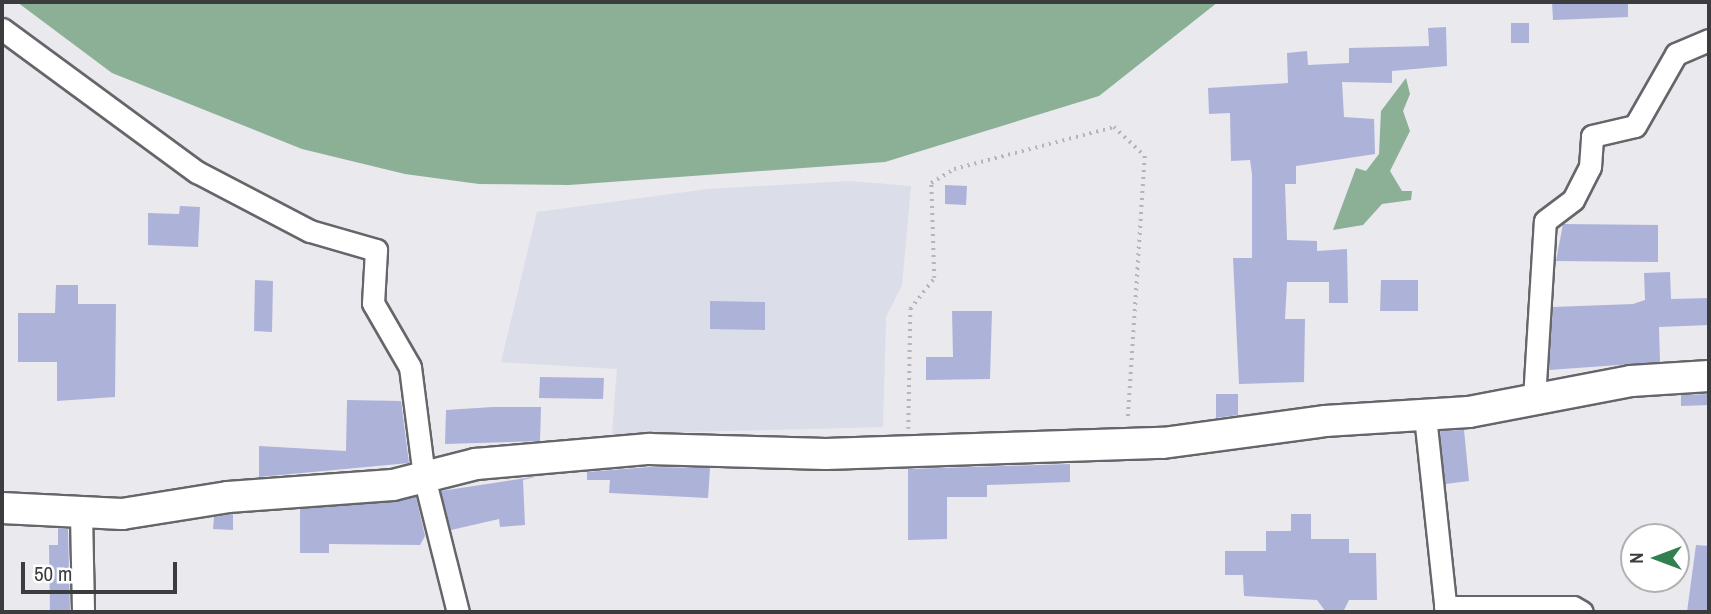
<!DOCTYPE html>
<html>
<head>
<meta charset="utf-8">
<style>
	body { margin:0 }
	#map { position:relative; width:1711px; height:614px; overflow:hidden; background:#e9e9ee; font-family:"Archivo Narrow",sans-serif }
	div>[style] { position:absolute }
	.built>* { inset:0; background:#dbdde8 }
	.water>* { inset:0; background:#8bb096 }
	.building>* { inset:0; background:#adb2d9 }
	.path>* { height:3.5px; margin-top:-1.75px; transform-origin:0; background:repeating-linear-gradient(90deg,#b5b5b9 0 2px,transparent 0 7px) }
	.roads { filter:drop-shadow(2px 0 #65666a) drop-shadow(-2px 0 #65666a) drop-shadow(0 2px #65666a) drop-shadow(0 -2px #65666a) }
	.street>* { height:21px; margin:-10.5px; padding:0 10.5px; transform-origin:10.5px; border-radius:10.5px; background:#fff }
	.secondary>* { height:30px; margin:-15px; padding:0 15px; transform-origin:15px; border-radius:15px; background:#fff }
	span { translate:-50% -50%; white-space:nowrap; text-align:center; line-height:1.15; -webkit-text-stroke:5px #fff; paint-order:stroke }
	.frame { position:absolute; inset:0; border:4px solid #3b3c3d; pointer-events:none }
	.north { position:absolute; left:1620px; top:523px; width:70px; height:70px; box-sizing:border-box; background:#fff; border:2px solid #b1b1b1; border-radius:50%; rotate:270deg; font-size:19px; font-weight:700; line-height:28px; text-align:center; color:#3b3c3d }
	.north::after { content:''; display:block; margin:auto; width:24px; height:32px; background:#318051; clip-path:polygon(50% 0,100% 100%,50% 72%,0 100%) }
	.scale { position:absolute; left:21px; top:562px; width:156px; height:32px; box-sizing:border-box; border:4px solid #3b3c3d; border-top:0; padding-left:9px; font-size:21px; line-height:24px; white-space:nowrap; color:#3b3c3d; -webkit-text-stroke:5px #fff; paint-order:stroke }
</style>
</head>
<body>
<div id="map">
	<div class="built">
		<div style="clip-path:polygon(849px 181px,911px 186px,902px 285px,886px 317px,883px 427px,612px 434px,617px 369px,501px 362px,537px 212px,708px 189px)"></div>
	</div>
	<div class="water">
		<div style="clip-path:polygon(17px 2px,1218px 2px,1099px 96px,885px 162px,569px 185px,479px 184px,405px 174px,302px 149px,112px 73px)"></div>
		<div style="clip-path:polygon(1406px 78px,1410px 94px,1403px 111px,1410px 131px,1390px 171px,1402px 191px,1412px 191px,1411px 200px,1382px 204px,1363px 225px,1333px 230px,1356px 168px,1366px 171px,1379px 154px,1381px 111px)"></div>
	</div>
	<div class="building">
		<div style="clip-path:polygon(1552px 2px,1628px 2px,1628px 17px,1553px 20px)"></div>
		<div style="clip-path:polygon(1511px 23px,1529px 23px,1529px 43px,1511px 43px)"></div>
		<div style="clip-path:polygon(1446px 27px,1447px 66px,1392px 71px,1392px 83px,1342px 82px,1344px 117px,1374px 119px,1375px 154px,1296px 166px,1296px 184px,1285px 184px,1287px 240px,1317px 241px,1317px 251px,1347px 249px,1348px 303px,1329px 303px,1329px 282px,1287px 282px,1285px 319px,1305px 319px,1304px 382px,1239px 384px,1233px 258px,1252px 258px,1252px 174px,1250px 160px,1231px 161px,1230px 113px,1209px 114px,1208px 88px,1288px 83px,1287px 53px,1307px 51px,1308px 65px,1349px 63px,1349px 48px,1429px 46px,1428px 28px)"></div>
		<div style="clip-path:polygon(945px 185px,967px 186px,966px 205px,945px 204px)"></div>
		<div style="clip-path:polygon(180px 206px,200px 207px,198px 247px,148px 245px,148px 213px,179px 214px)"></div>
		<div style="clip-path:polygon(1563px 224px,1658px 225px,1658px 262px,1556px 261px)"></div>
		<div style="clip-path:polygon(1670px 272px,1671px 299px,1709px 298px,1709px 325px,1659px 327px,1660px 362px,1549px 370px,1553px 307px,1633px 304px,1645px 300px,1644px 273px)"></div>
		<div style="clip-path:polygon(255px 280px,273px 281px,272px 332px,254px 331px)"></div>
		<div style="clip-path:polygon(1381px 280px,1418px 280px,1418px 311px,1380px 311px)"></div>
		<div style="clip-path:polygon(56px 285px,78px 285px,78px 304px,116px 304px,115px 397px,57px 401px,57px 362px,18px 362px,18px 313px,55px 313px)"></div>
		<div style="clip-path:polygon(710px 301px,765px 302px,765px 330px,710px 329px)"></div>
		<div style="clip-path:polygon(952px 311px,992px 311px,990px 379px,926px 380px,926px 357px,953px 357px)"></div>
		<div style="clip-path:polygon(540px 377px,604px 378px,603px 399px,539px 398px)"></div>
		<div style="clip-path:polygon(1216px 394px,1238px 394px,1238px 415px,1216px 418px)"></div>
		<div style="clip-path:polygon(1709px 394px,1709px 405px,1681px 406px,1681px 395px)"></div>
		<div style="clip-path:polygon(347px 400px,401px 401px,409px 463px,259px 477px,259px 446px,346px 451px)"></div>
		<div style="clip-path:polygon(493px 407px,541px 407px,540px 441px,445px 444px,446px 410px)"></div>
		<div style="clip-path:polygon(1464px 430px,1469px 481px,1445px 484px,1440px 431px)"></div>
		<div style="clip-path:polygon(1070px 464px,1070px 482px,987px 485px,987px 497px,947px 497px,947px 539px,908px 540px,908px 469px)"></div>
		<div style="clip-path:polygon(650px 467px,710px 468px,708px 498px,609px 493px,610px 480px,587px 480px,587px 472px)"></div>
		<div style="clip-path:polygon(539px 476px,523px 480px,525px 525px,500px 527px,499px 519px,451px 530px,441px 491px)"></div>
		<div style="clip-path:polygon(416px 497px,425px 536px,420px 545px,329px 544px,329px 553px,300px 553px,300px 509px)"></div>
		<div style="clip-path:polygon(233px 514px,233px 530px,213px 529px,214px 517px)"></div>
		<div style="clip-path:polygon(1291px 514px,1311px 514px,1311px 539px,1349px 539px,1349px 553px,1376px 553px,1377px 600px,1349px 600px,1343px 612px,1326px 612px,1317px 600px,1244px 596px,1243px 575px,1225px 575px,1225px 551px,1266px 551px,1266px 531px,1291px 531px)"></div>
		<div style="clip-path:polygon(58px 528px,68px 529px,70px 612px,50px 612px,49px 545px,58px 545px)"></div>
		<div style="clip-path:polygon(1696px 545px,1709px 546px,1709px 612px,1687px 612px)"></div>
	</div>
	<div class="path">
		<div style="left:908px;top:429px;width:120px;rotate:-89deg"></div>
		<div style="left:910px;top:309px;width:39px;rotate:-52deg"></div>
		<div style="left:934px;top:278px;width:95px;rotate:-91.8deg"></div>
		<div style="left:931px;top:183px;width:27px;rotate:-31deg"></div>
		<div style="left:954px;top:169px;width:165px;rotate:-14.7deg"></div>
		<div style="left:1114px;top:127px;width:42px;rotate:43.1deg"></div>
		<div style="left:1145px;top:156px;width:266px;rotate:93.7deg"></div>
	</div>
	<div class="roads">
		<div class="street">
			<div style="left:2px;top:29px;width:242px;rotate:36.3deg"></div>
			<div style="left:197px;top:172px;width:127px;rotate:27.6deg"></div>
			<div style="left:310px;top:231px;width:69px;rotate:16.1deg"></div>
			<div style="left:376px;top:250px;width:53px;rotate:93.2deg"></div>
			<div style="left:373px;top:303px;width:74px;rotate:60deg"></div>
			<div style="left:410px;top:367px;width:111px;rotate:82.7deg"></div>
			<div style="left:424px;top:477px;width:139px;rotate:75.9deg"></div>
			<div style="left:1534px;top:399px;width:178px;rotate:-86.5deg"></div>
			<div style="left:1545px;top:221px;width:35px;rotate:-37deg"></div>
			<div style="left:1573px;top:200px;width:37px;rotate:-63deg"></div>
			<div style="left:1590px;top:167px;width:31px;rotate:-86deg"></div>
			<div style="left:1592px;top:136px;width:44px;rotate:-13.1deg"></div>
			<div style="left:1635px;top:126px;width:83px;rotate:-60.3deg"></div>
			<div style="left:1676px;top:54px;width:36px;rotate:-23deg"></div>
			<div style="left:1425px;top:416px;width:197px;rotate:83.9deg"></div>
			<div style="left:81px;top:514px;width:98px;rotate:88.8deg"></div>
			<div style="left:1445px;top:607px;width:128px"></div>
			<div style="left:1573px;top:607px;width:10px;rotate:29deg"></div>
		</div>
		<div class="secondary">
			<div style="left:2px;top:508px;width:120px;rotate:2.9deg"></div>
			<div style="left:122px;top:514px;width:107px;rotate:-9.1deg"></div>
			<div style="left:228px;top:497px;width:165px;rotate:-4.2deg"></div>
			<div style="left:393px;top:485px;width:86px;rotate:-14.2deg"></div>
			<div style="left:476px;top:464px;width:174px;rotate:-5deg"></div>
			<div style="left:649px;top:449px;width:177px;rotate:1.6deg"></div>
			<div style="left:826px;top:454px;width:337px;rotate:-1.9deg"></div>
			<div style="left:1163px;top:443px;width:163px;rotate:-7.7deg"></div>
			<div style="left:1325px;top:421px;width:144px;rotate:-3.6deg"></div>
			<div style="left:1469px;top:412px;width:165px;rotate:-10.8deg"></div>
			<div style="left:1631px;top:381px;width:78px;rotate:-3.7deg"></div>
		</div>
	</div>
	<div class="frame"></div>
	<div class="north">N</div>
	<div class="scale">50 m</div>
</div>
</body>
</html>
